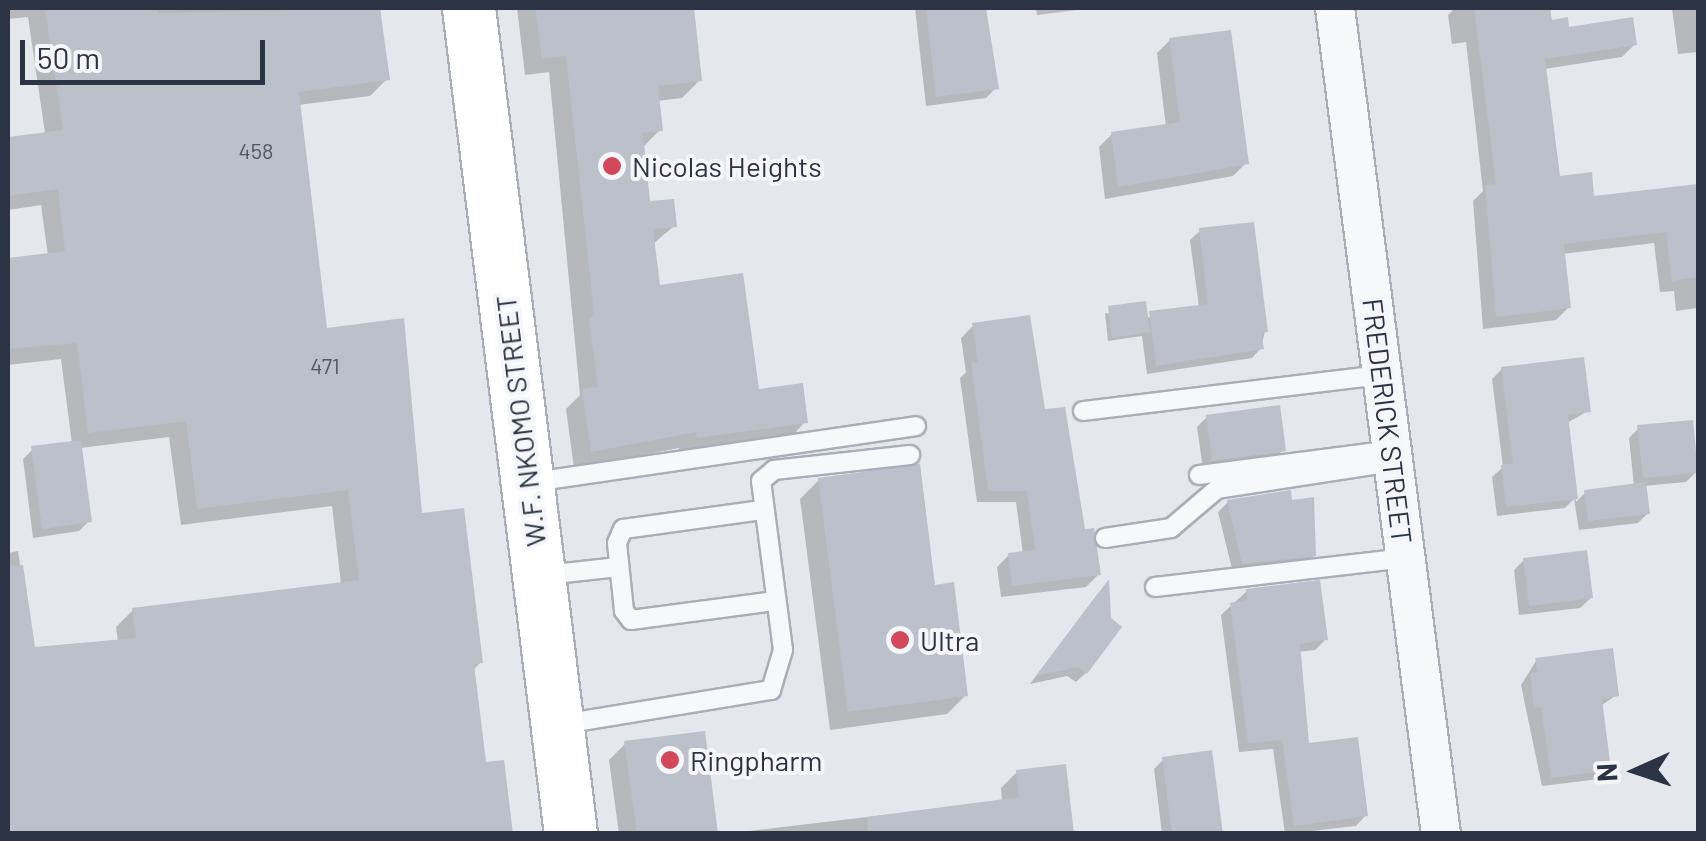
<!DOCTYPE html>
<html>
<head>
<meta charset="utf-8">
<style>
	body { margin:0 }
	#map { position:relative; width:1706px; height:841px; overflow:hidden; background:#e4e7ec; font-family:Barlow,sans-serif }
	div>[style] { position:absolute }
	.shadow>* { inset:0; background:#0003 }
	.building>* { inset:0; background:#bbc0ca }
	.roads { filter:drop-shadow(2px 0 #a9aeb7) drop-shadow(-2px 0 #a9aeb7) drop-shadow(0 2px #a9aeb7) drop-shadow(0 -2px #a9aeb7) }
	.lane>* { height:18px; margin:-9px; padding:0 9px; transform-origin:9px; border-radius:9px; background:#f7f8fa }
	.street>* { height:38px; margin:-19px; padding:0 19px; transform-origin:19px; border-radius:19px; background:#f7f8fa }
	.secondary>* { height:52px; margin:-26px; padding:0 26px; transform-origin:26px; border-radius:26px; background:#fff }
	.dots>* { width:28px; height:28px; translate:-50% -50%; box-sizing:border-box; border:5px solid #f4f6f9; border-radius:50% }
	span { translate:-50% -50%; white-space:nowrap; text-align:center; line-height:1.15; -webkit-text-stroke:8px #f4f6f9; paint-order:stroke }
	.number-label { font-size:22px; color:#4f5766 }
	.number-label span { -webkit-text-stroke-width:0 }
	.poi-label { font-size:28px; color:#2b3445 }
	.left { translate:0 -50%; text-align:left }
	.street-label { font-size:28px; color:#2b3445 }
	.frame { position:absolute; inset:0; border:10px solid #2b3445; pointer-events:none }
	.north { position:absolute; left:1586px; top:721px; width:100px; height:100px; -webkit-text-stroke:8px #f4f6f9; paint-order:stroke; rotate:267deg; font-size:28px; font-weight:700; line-height:40px; text-align:center; color:#2b3445 }
	.north::after { content:''; display:block; margin:auto; width:35px; height:45px; background:#2b3445; clip-path:polygon(50% 0,100% 100%,50% 72%,0 100%) }
	.scale { position:absolute; left:20px; top:40px; width:245px; height:45px; box-sizing:border-box; border:5px solid #2b3445; border-top:0; padding-left:12px; font-size:30px; line-height:35px; white-space:nowrap; color:#2b3445; -webkit-text-stroke:8px #f4f6f9; paint-order:stroke }
</style>
</head>
<body>
<div id="map">
	<div class="shadow">
		<div style="clip-path:polygon(8px 8px,380px 8px,387px 79px,370px 96px,298px 105px,325px 331px,420px 516px,481px 662px,473px 670px,484px 765px,510px 834px,8px 834px,8px 553px,18px 551px,33px 650px,118px 642px,116px 627px,133px 610px,341px 584px,332px 506px,181px 525px,169px 437px,80px 448px,89px 521px,79px 531px,33px 538px,23px 459px,33px 449px,72px 444px,61px 359px,8px 365px,8px 261px,48px 256px,41px 205px,8px 210px,8px 167px,36px 163px,46px 140px,28px 17px,8px 19px)"></div>
		<div style="clip-path:polygon(517px 8px,692px 8px,700px 80px,682px 98px,657px 101px,660px 130px,642px 148px,648px 204px,674px 226px,653px 244px,658px 287px,757px 392px,805px 422px,788px 440px,680px 454px,679px 448px,574px 468px,566px 409px,580px 395px,549px 72px,525px 75px)"></div>
		<div style="clip-path:polygon(915px 8px,984px 8px,996px 88px,986px 98px,926px 106px)"></div>
		<div style="clip-path:polygon(1036px 8px,1092px 8px,1037px 15px)"></div>
		<div style="clip-path:polygon(1455px 8px,1548px 8px,1550px 22px,1635px 44px,1622px 57px,1544px 69px,1558px 179px,1592px 199px,1698px 186px,1698px 319px,1697px 308px,1676px 311px,1674px 291px,1660px 292px,1654px 243px,1562px 254px,1569px 307px,1556px 320px,1483px 329px,1473px 201px,1483px 191px,1466px 42px,1452px 44px,1448px 15px)"></div>
		<div style="clip-path:polygon(1672px 8px,1698px 8px,1698px 52px,1678px 54px)"></div>
		<div style="clip-path:polygon(1170px 40px,1246px 163px,1233px 176px,1105px 199px,1099px 147px,1112px 134px,1166px 127px,1157px 53px)"></div>
		<div style="clip-path:polygon(1200px 231px,1265px 331px,1261px 348px,1252px 358px,1147px 374px,1142px 336px,1108px 341px,1105px 313px,1145px 318px,1199px 307px,1190px 240px)"></div>
		<div style="clip-path:polygon(973px 326px,1043px 412px,1098px 575px,1086px 587px,1001px 597px,997px 567px,1009px 555px,1023px 554px,1016px 502px,977px 502px,960px 378px,966px 372px,961px 338px)"></div>
		<div style="clip-path:polygon(1502px 369px,1588px 411px,1567px 423px,1576px 502px,1585px 493px,1634px 486px,1629px 438px,1639px 428px,1696px 472px,1686px 482px,1644px 486px,1648px 513px,1638px 523px,1579px 530px,1574px 499px,1565px 508px,1497px 516px,1492px 477px,1503px 467px,1492px 379px)"></div>
		<div style="clip-path:polygon(1207px 417px,1283px 450px,1273px 460px,1203px 469px,1197px 427px)"></div>
		<div style="clip-path:polygon(819px 480px,933px 587px,966px 695px,947px 714px,830px 730px,800px 499px)"></div>
		<div style="clip-path:polygon(1228px 502px,1290px 503px,1314px 555px,1304px 565px,1233px 573px,1218px 512px)"></div>
		<div style="clip-path:polygon(1524px 560px,1591px 598px,1580px 608px,1519px 615px,1514px 570px)"></div>
		<div style="clip-path:polygon(1247px 591px,1325px 640px,1315px 650px,1298px 652px,1307px 746px,1366px 815px,1356px 826px,1285px 834px,1273px 749px,1239px 752px,1221px 615px)"></div>
		<div style="clip-path:polygon(1099px 592px,1109px 620px,1086px 673px,1076px 682px,1067px 676px,1030px 684px)"></div>
		<div style="clip-path:polygon(1536px 661px,1616px 695px,1601px 706px,1609px 769px,1599px 779px,1542px 786px,1521px 685px)"></div>
		<div style="clip-path:polygon(625px 744px,715px 834px,619px 834px,609px 760px)"></div>
		<div style="clip-path:polygon(1164px 759px,1221px 834px,1162px 834px,1154px 769px)"></div>
		<div style="clip-path:polygon(1017px 772px,1071px 834px,724px 834px,1002px 801px,1001px 788px)"></div>
	</div>
	<div class="building">
		<div style="clip-path:polygon(45px 8px,158px 8px,158px 13px,380px 8px,390px 80px,299px 92px,327px 328px,404px 318px,422px 513px,464px 508px,483px 663px,474px 664px,486px 762px,504px 760px,513px 834px,8px 834px,8px 566px,23px 565px,35px 647px,136px 638px,132px 608px,359px 580px,348px 490px,197px 509px,186px 421px,88px 433px,77px 343px,8px 349px,8px 258px,65px 251px,58px 189px,8px 196px,8px 137px,63px 130px)"></div>
		<div style="clip-path:polygon(535px 8px,694px 8px,702px 81px,658px 86px,663px 131px,643px 133px,650px 201px,674px 199px,677px 227px,653px 229px,660px 285px,743px 273px,759px 389px,803px 383px,808px 423px,697px 438px,696px 432px,591px 452px,582px 389px,598px 387px,589px 319px,594px 314px,566px 56px,542px 59px)"></div>
		<div style="clip-path:polygon(926px 8px,986px 8px,999px 89px,936px 97px)"></div>
		<div style="clip-path:polygon(1474px 8px,1550px 8px,1552px 20px,1568px 17px,1569px 27px,1633px 17px,1637px 45px,1545px 59px,1560px 176px,1592px 172px,1594px 196px,1698px 184px,1698px 277px,1672px 281px,1666px 232px,1564px 244px,1571px 308px,1496px 317px,1485px 185px,1496px 184px)"></div>
		<div style="clip-path:polygon(1231px 30px,1249px 164px,1118px 187px,1111px 132px,1180px 122px,1169px 38px)"></div>
		<div style="clip-path:polygon(1254px 222px,1268px 332px,1261px 333px,1264px 349px,1156px 366px,1149px 311px,1208px 304px,1199px 228px)"></div>
		<div style="clip-path:polygon(1146px 301px,1150px 332px,1112px 338px,1108px 306px)"></div>
		<div style="clip-path:polygon(1030px 315px,1045px 409px,1065px 407px,1085px 529px,1094px 528px,1101px 575px,1012px 586px,1008px 553px,1035px 550px,1027px 491px,988px 491px,971px 363px,978px 362px,972px 323px)"></div>
		<div style="clip-path:polygon(1584px 357px,1591px 412px,1568px 415px,1578px 499px,1506px 507px,1501px 465px,1513px 463px,1501px 367px)"></div>
		<div style="clip-path:polygon(1280px 405px,1286px 451px,1212px 461px,1206px 415px)"></div>
		<div style="clip-path:polygon(1693px 420px,1698px 473px,1643px 478px,1637px 425px)"></div>
		<div style="clip-path:polygon(81px 440px,92px 522px,42px 529px,31px 446px)"></div>
		<div style="clip-path:polygon(920px 464px,935px 585px,954px 582px,968px 696px,848px 712px,818px 478px)"></div>
		<div style="clip-path:polygon(1646px 482px,1650px 514px,1588px 521px,1584px 490px)"></div>
		<div style="clip-path:polygon(1291px 490px,1292px 500px,1314px 497px,1316px 556px,1242px 564px,1227px 500px)"></div>
		<div style="clip-path:polygon(1587px 550px,1593px 598px,1529px 606px,1523px 558px)"></div>
		<div style="clip-path:polygon(1109px 579px,1111px 618px,1122px 627px,1087px 674px,1078px 667px,1036px 676px)"></div>
		<div style="clip-path:polygon(1320px 580px,1328px 640px,1300px 644px,1309px 743px,1358px 737px,1368px 816px,1294px 826px,1282px 740px,1248px 743px,1230px 603px,1247px 600px,1246px 589px)"></div>
		<div style="clip-path:polygon(1613px 648px,1619px 696px,1602px 699px,1611px 770px,1551px 778px,1541px 707px,1534px 708px,1530px 673px,1538px 672px,1535px 658px)"></div>
		<div style="clip-path:polygon(705px 731px,718px 834px,637px 834px,624px 741px)"></div>
		<div style="clip-path:polygon(1212px 750px,1223px 834px,1172px 834px,1162px 757px)"></div>
		<div style="clip-path:polygon(1066px 764px,1074px 834px,868px 834px,867px 817px,1019px 797px,1016px 770px)"></div>
	</div>
	<div class="roads">
		<div class="lane">
			<div style="left:1083px;top:411px;width:301px;rotate:-6.9deg"></div>
			<div style="left:1199px;top:475px;width:194px;rotate:-7.4deg"></div>
			<div style="left:533px;top:482px;width:387px;rotate:-8.3deg"></div>
			<div style="left:762px;top:510px;width:140px;rotate:172.2deg"></div>
			<div style="left:623px;top:529px;width:15px;rotate:113deg"></div>
			<div style="left:617px;top:543px;width:68px;rotate:84.1deg"></div>
			<div style="left:624px;top:611px;width:11px;rotate:52deg"></div>
			<div style="left:631px;top:620px;width:146px;rotate:-7.5deg"></div>
			<div style="left:1105px;top:538px;width:67px;rotate:-8.6deg"></div>
			<div style="left:1171px;top:528px;width:60px;rotate:-40.3deg"></div>
			<div style="left:1217px;top:489px;width:178px;rotate:-8.7deg"></div>
			<div style="left:545px;top:575px;width:74px;rotate:-6.2deg"></div>
			<div style="left:1155px;top:587px;width:252px;rotate:-6.6deg"></div>
			<div style="left:563px;top:724px;width:211px;rotate:-9.3deg"></div>
			<div style="left:771px;top:690px;width:42px;rotate:-73.3deg"></div>
			<div style="left:783px;top:650px;width:170px;rotate:-97.4deg"></div>
			<div style="left:761px;top:481px;width:17px;rotate:-40deg"></div>
			<div style="left:774px;top:470px;width:137px;rotate:-6.3deg"></div>
		</div>
		<div class="street">
			<div style="left:1335px;top:8px;width:833px;rotate:82.69deg"></div>
		</div>
		<div class="secondary">
			<div style="left:469px;top:8px;width:832px;rotate:82.96deg"></div>
		</div>
	</div>
	<div class="dots">
		<div style="left:612px;top:166px;background:#d1495b"></div>
		<div style="left:900px;top:640px;background:#d1495b"></div>
		<div style="left:670px;top:760px;background:#d1495b"></div>
	</div>
	<div class="number-label">
		<span style="left:256px;top:151px">458</span>
		<span style="left:325px;top:366px">471</span>
	</div>
	<div class="poi-label">
		<span class="left" style="left:632px;top:166px">Nicolas Heights</span>
		<span class="left" style="left:920px;top:640px">Ultra</span>
		<span class="left" style="left:690px;top:760px">Ringpharm</span>
	</div>
	<div class="street-label">
		<span style="left:520px;top:421px;rotate:-97deg">W.F. NKOMO STREET</span>
		<span style="left:1388px;top:421px;rotate:83deg">FREDERICK STREET</span>
	</div>
	<div class="frame"></div>
	<div class="north">N</div>
	<div class="scale">50 m</div>
</div>
</body>
</html>
